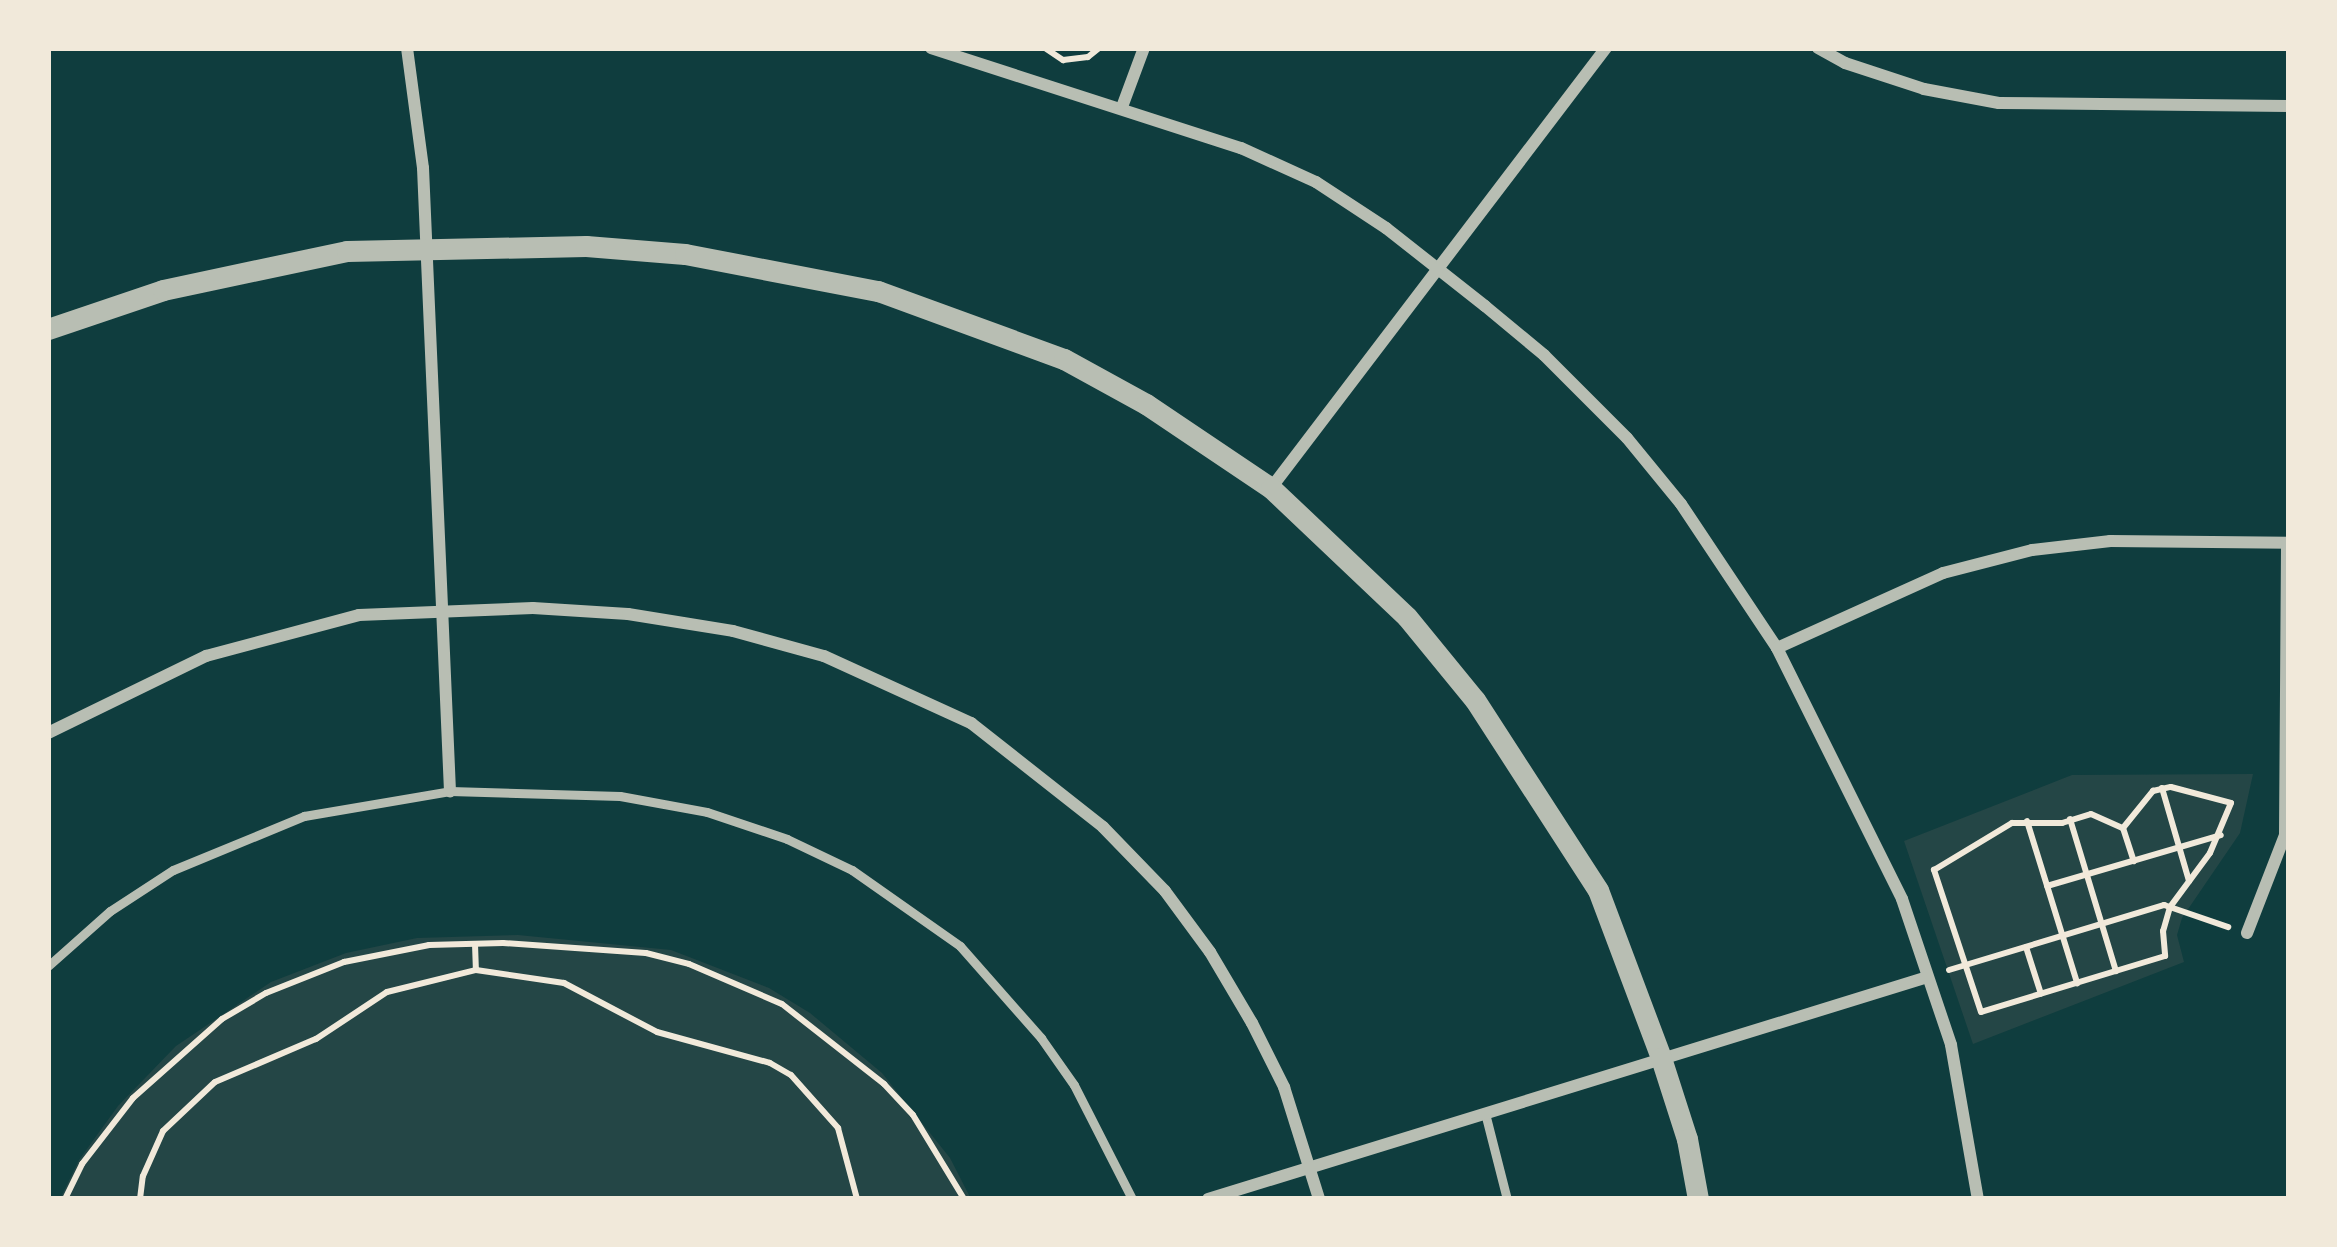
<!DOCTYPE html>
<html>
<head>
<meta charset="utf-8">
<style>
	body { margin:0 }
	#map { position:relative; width:2337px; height:1247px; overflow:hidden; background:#0f3d3e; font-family:Rubik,sans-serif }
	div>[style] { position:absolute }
	.green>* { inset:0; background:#244646 }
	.path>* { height:6px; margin:-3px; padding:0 3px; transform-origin:3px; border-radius:3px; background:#f1e9da }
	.service>* { height:9px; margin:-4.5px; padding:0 4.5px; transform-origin:4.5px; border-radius:4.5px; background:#b8beb3 }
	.minor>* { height:12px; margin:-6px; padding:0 6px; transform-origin:6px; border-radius:6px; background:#b8beb3 }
	.tertiary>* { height:21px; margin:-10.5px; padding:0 10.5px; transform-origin:10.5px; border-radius:10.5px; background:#b8beb3 }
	span { translate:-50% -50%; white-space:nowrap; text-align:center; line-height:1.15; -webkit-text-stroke:10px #f1e9da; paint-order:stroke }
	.frame { position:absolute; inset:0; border:51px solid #f1e9da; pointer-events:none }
</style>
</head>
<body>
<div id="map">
	<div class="green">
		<div style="clip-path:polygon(2253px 774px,2240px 833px,2182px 918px,2177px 935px,2184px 962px,1973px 1044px,1904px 841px,2072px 775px)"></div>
		<div style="clip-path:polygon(518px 935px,671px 950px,769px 988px,810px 1013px,882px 1073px,950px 1158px,971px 1199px,60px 1199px,79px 1160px,118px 1106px,176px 1046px,271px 982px,346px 953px,417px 938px)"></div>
	</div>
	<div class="path">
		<div style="left:1045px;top:48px;width:22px;rotate:34deg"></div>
		<div style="left:1063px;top:60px;width:25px;rotate:-7deg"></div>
		<div style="left:1088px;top:57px;width:14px;rotate:-39deg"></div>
		<div style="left:2171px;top:787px;width:62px;rotate:14.9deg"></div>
		<div style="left:2231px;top:803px;width:54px;rotate:112.8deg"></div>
		<div style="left:2210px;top:853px;width:67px;rotate:126.5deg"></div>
		<div style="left:2170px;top:907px;width:25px;rotate:106deg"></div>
		<div style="left:2163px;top:931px;width:25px;rotate:85deg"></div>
		<div style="left:2165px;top:956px;width:192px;rotate:163.1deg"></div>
		<div style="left:1981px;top:1012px;width:150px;rotate:-108.3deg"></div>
		<div style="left:1934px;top:870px;width:91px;rotate:-31.1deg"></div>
		<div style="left:2012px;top:823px;width:50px"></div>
		<div style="left:2062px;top:823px;width:30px;rotate:-17deg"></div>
		<div style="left:2091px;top:814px;width:35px;rotate:24deg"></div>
		<div style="left:2123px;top:828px;width:48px;rotate:-51deg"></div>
		<div style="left:2153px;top:791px;width:18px;rotate:-13deg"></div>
		<div style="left:2162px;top:788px;width:97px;rotate:73.8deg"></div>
		<div style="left:2070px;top:819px;width:159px;rotate:73.2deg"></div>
		<div style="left:2027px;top:821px;width:170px;rotate:72.8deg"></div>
		<div style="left:2123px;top:828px;width:35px;rotate:72deg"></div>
		<div style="left:2047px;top:886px;width:181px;rotate:-16.3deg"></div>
		<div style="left:475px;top:944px;width:26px;rotate:88deg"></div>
		<div style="left:2026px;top:947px;width:49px;rotate:72.3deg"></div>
		<div style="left:1949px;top:970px;width:225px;rotate:-16.8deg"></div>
		<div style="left:2164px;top:905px;width:68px;rotate:19deg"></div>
		<div style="left:65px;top:1199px;width:39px;rotate:-64deg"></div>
		<div style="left:82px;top:1164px;width:83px;rotate:-52.3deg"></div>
		<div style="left:133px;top:1098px;width:119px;rotate:-41.6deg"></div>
		<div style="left:222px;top:1019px;width:51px;rotate:-30.6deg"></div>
		<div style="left:266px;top:993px;width:84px;rotate:-21.7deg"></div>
		<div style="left:344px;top:962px;width:87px;rotate:-11.3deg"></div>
		<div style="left:429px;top:945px;width:74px;rotate:-1.5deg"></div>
		<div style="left:503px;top:943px;width:143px;rotate:4deg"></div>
		<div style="left:646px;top:953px;width:44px;rotate:14.3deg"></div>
		<div style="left:689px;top:964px;width:101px;rotate:23.3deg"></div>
		<div style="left:782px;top:1004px;width:130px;rotate:38.1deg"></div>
		<div style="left:884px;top:1084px;width:42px;rotate:46.9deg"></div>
		<div style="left:913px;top:1115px;width:98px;rotate:58.7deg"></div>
		<div style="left:140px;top:1199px;width:23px;rotate:-83deg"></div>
		<div style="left:143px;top:1176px;width:49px;rotate:-66deg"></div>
		<div style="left:163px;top:1131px;width:71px;rotate:-43.3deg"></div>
		<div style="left:215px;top:1082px;width:110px;rotate:-23.1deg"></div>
		<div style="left:316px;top:1039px;width:85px;rotate:-33.5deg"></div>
		<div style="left:387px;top:992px;width:92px;rotate:-13.9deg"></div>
		<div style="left:476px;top:970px;width:89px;rotate:8.4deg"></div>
		<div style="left:564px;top:983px;width:105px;rotate:27.8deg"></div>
		<div style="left:657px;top:1032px;width:117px;rotate:15.3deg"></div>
		<div style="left:770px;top:1063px;width:24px;rotate:30deg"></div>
		<div style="left:791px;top:1075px;width:71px;rotate:48.4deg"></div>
		<div style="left:838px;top:1128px;width:73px;rotate:75deg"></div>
	</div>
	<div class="service">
		<div style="left:48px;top:966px;width:83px;rotate:-41.6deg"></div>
		<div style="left:110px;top:911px;width:75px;rotate:-33.1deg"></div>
		<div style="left:173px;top:870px;width:142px;rotate:-22.4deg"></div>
		<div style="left:304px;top:816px;width:148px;rotate:-9.7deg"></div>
		<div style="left:450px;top:791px;width:170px;rotate:1.7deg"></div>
		<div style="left:620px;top:796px;width:88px;rotate:10.4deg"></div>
		<div style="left:707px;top:812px;width:84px;rotate:18.6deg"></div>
		<div style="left:787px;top:839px;width:72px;rotate:25.5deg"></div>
		<div style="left:852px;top:870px;width:132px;rotate:35.1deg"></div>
		<div style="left:960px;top:946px;width:123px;rotate:48.6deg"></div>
		<div style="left:1041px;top:1038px;width:57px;rotate:54.9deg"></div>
		<div style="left:1074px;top:1085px;width:128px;rotate:63deg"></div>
		<div style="left:1485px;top:1113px;width:89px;rotate:75.7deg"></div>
	</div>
	<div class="minor">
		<div style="left:407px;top:48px;width:121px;rotate:82.4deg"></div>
		<div style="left:423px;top:168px;width:624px;rotate:87.52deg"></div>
		<div style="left:931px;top:48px;width:326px;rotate:17.9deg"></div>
		<div style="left:1241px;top:148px;width:82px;rotate:24.4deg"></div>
		<div style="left:1316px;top:182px;width:84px;rotate:33.3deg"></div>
		<div style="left:1386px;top:228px;width:126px;rotate:38.2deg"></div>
		<div style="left:1485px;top:306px;width:77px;rotate:39.7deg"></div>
		<div style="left:1544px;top:355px;width:117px;rotate:45deg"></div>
		<div style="left:1627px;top:438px;width:85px;rotate:50.7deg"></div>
		<div style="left:1681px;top:504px;width:173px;rotate:56.3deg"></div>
		<div style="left:1777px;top:648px;width:280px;rotate:63.5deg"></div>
		<div style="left:1902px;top:899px;width:154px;rotate:71.4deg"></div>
		<div style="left:1951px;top:1045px;width:156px;rotate:80.1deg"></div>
		<div style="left:1818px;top:48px;width:31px;rotate:29deg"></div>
		<div style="left:1845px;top:63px;width:83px;rotate:18.2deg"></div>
		<div style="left:1924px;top:89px;width:76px;rotate:10.6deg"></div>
		<div style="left:1999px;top:103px;width:290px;rotate:0.6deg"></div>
		<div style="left:1122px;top:107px;width:63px;rotate:-69.6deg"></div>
		<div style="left:1271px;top:488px;width:553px;rotate:-52.72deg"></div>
		<div style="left:1777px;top:648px;width:182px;rotate:-24.3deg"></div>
		<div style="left:1943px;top:573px;width:92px;rotate:-14.5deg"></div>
		<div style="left:2032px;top:550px;width:79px;rotate:-6.6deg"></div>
		<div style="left:2110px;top:541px;width:179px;rotate:0.6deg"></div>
		<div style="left:48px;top:733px;width:176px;rotate:-26deg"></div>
		<div style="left:206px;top:656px;width:158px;rotate:-15deg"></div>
		<div style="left:359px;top:615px;width:174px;rotate:-2.3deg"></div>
		<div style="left:533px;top:608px;width:95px;rotate:3.6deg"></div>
		<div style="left:628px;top:614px;width:106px;rotate:9.2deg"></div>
		<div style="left:733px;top:631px;width:94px;rotate:15.4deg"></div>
		<div style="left:824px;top:656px;width:162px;rotate:24.5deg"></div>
		<div style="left:971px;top:723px;width:168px;rotate:38.2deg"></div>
		<div style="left:1103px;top:827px;width:89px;rotate:45.9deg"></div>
		<div style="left:1165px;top:891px;width:76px;rotate:53.6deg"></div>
		<div style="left:1210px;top:952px;width:82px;rotate:59.4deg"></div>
		<div style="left:1252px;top:1023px;width:72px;rotate:63.4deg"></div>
		<div style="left:1284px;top:1087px;width:117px;rotate:72.6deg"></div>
		<div style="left:2247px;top:933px;width:105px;rotate:-68.8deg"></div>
		<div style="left:2285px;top:835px;width:292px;rotate:-89.6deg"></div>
		<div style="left:1208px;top:1199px;width:753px;rotate:-17.14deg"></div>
	</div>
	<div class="tertiary">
		<div style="left:48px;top:329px;width:121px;rotate:-18.7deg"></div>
		<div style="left:163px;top:290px;width:188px;rotate:-12deg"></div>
		<div style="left:347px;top:251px;width:239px;rotate:-1.2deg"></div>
		<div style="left:586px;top:246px;width:99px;rotate:4.6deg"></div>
		<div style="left:685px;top:254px;width:197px;rotate:10.9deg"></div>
		<div style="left:878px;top:291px;width:198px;rotate:20.1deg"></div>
		<div style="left:1064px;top:359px;width:94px;rotate:28.8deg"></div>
		<div style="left:1146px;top:404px;width:151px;rotate:33.9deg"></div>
		<div style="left:1271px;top:488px;width:187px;rotate:43.5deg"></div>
		<div style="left:1407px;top:617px;width:107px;rotate:50.7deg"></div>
		<div style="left:1475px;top:700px;width:226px;rotate:57.1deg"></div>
		<div style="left:1598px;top:890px;width:179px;rotate:69.4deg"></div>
		<div style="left:1661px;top:1058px;width:85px;rotate:72.2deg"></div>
		<div style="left:1687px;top:1139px;width:61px;rotate:79.6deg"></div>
	</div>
	<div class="frame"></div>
</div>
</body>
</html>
